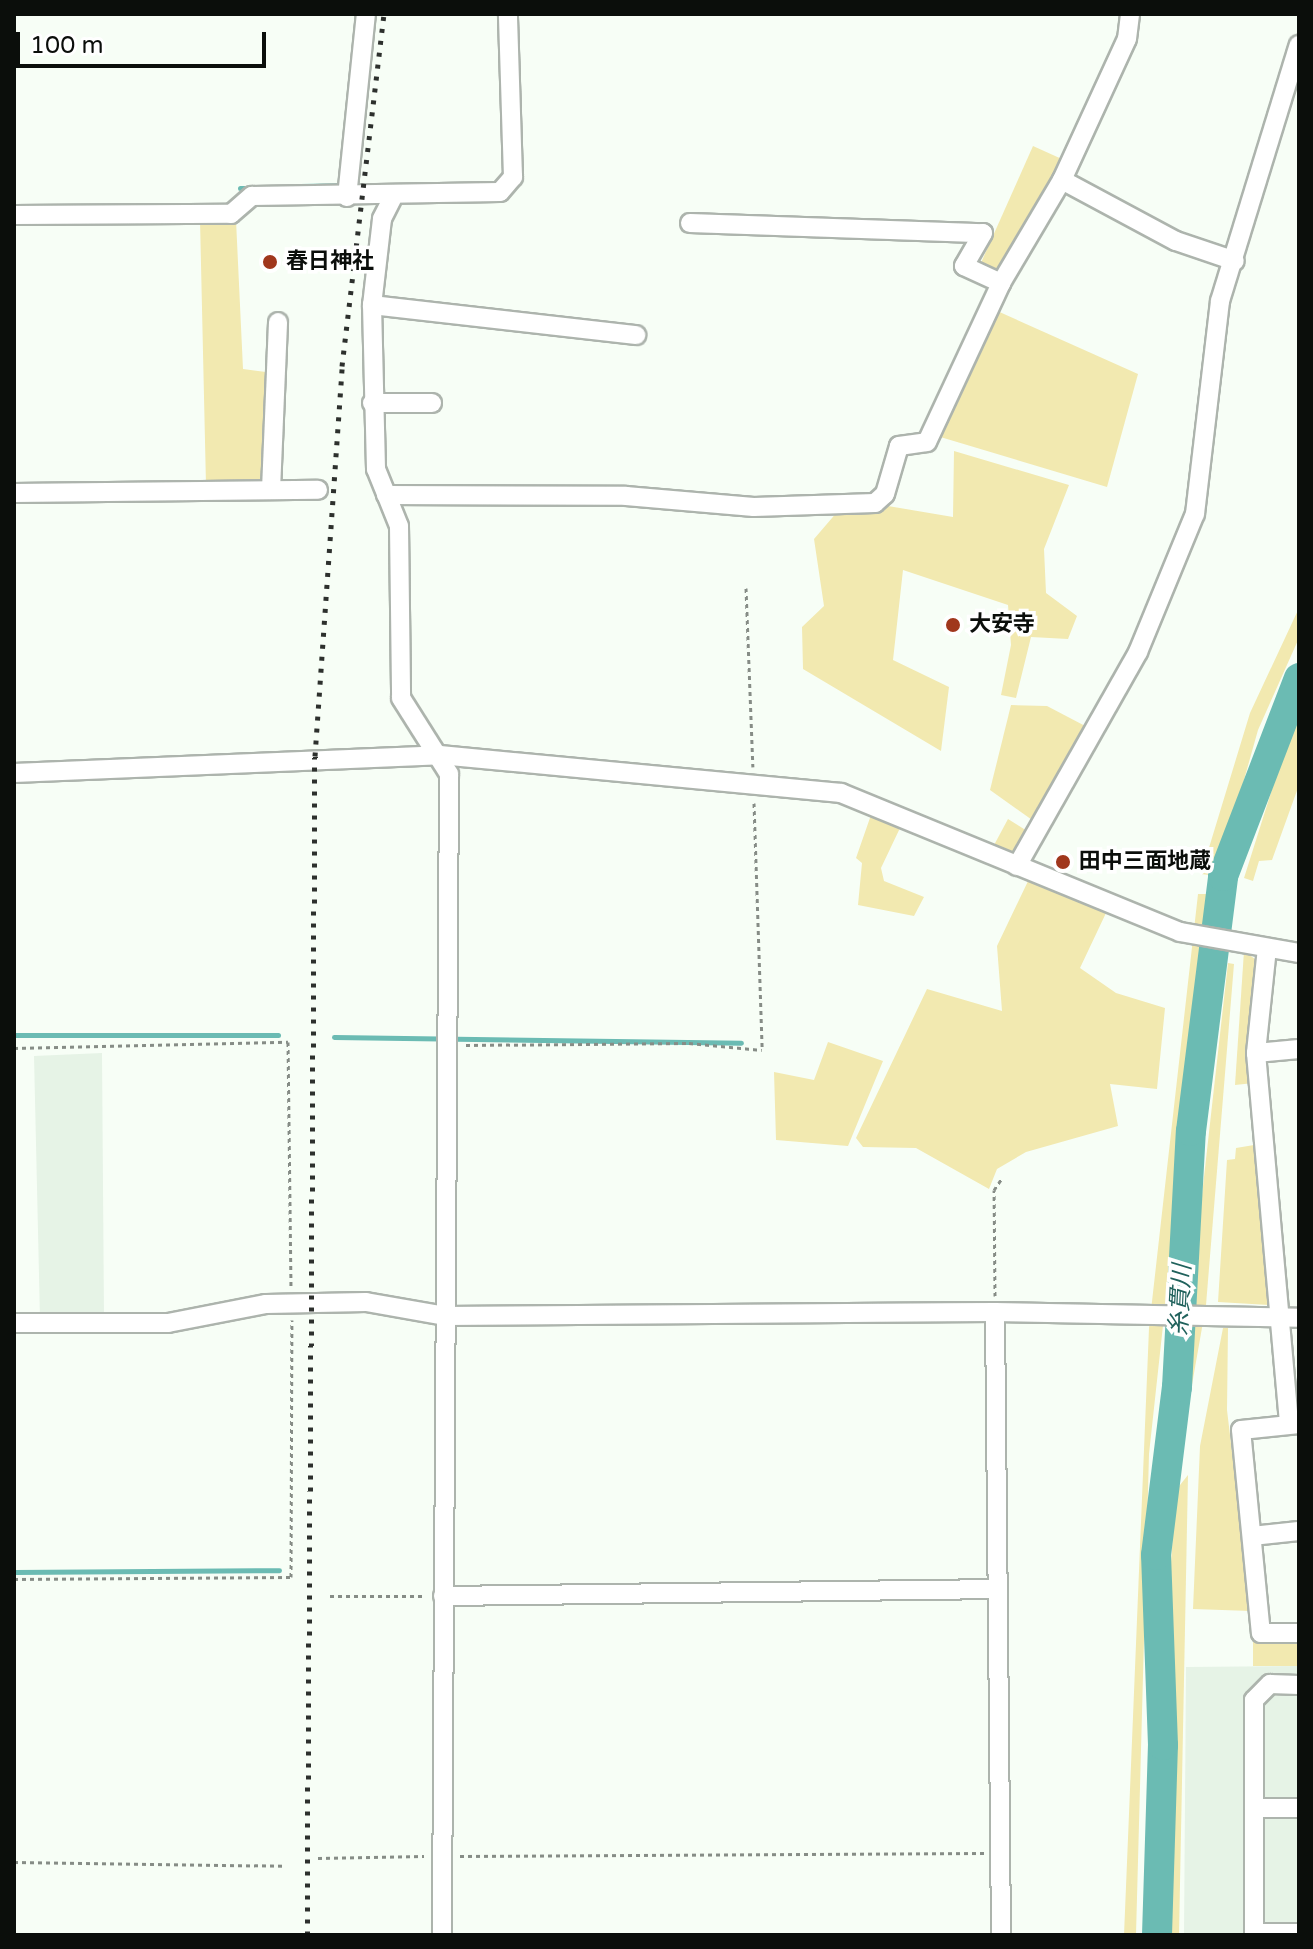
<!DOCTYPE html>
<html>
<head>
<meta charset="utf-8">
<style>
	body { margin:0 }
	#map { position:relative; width:1313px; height:1949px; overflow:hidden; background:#f7fef6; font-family:"Varela Round","Noto Sans JP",sans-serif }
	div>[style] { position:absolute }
	.built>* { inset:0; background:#e6f3e6 }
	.green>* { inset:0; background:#f2e9b0 }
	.stream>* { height:5px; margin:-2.5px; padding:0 2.5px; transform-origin:2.5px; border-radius:2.5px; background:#6bbbb3 }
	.river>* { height:30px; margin:-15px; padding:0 15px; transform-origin:15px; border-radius:15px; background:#6bbbb3 }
	.path>* { height:3px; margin-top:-1.5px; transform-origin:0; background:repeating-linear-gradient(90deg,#868c86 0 4px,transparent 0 8px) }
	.roads { filter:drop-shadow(2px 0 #adb4ad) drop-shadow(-2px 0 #adb4ad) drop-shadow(0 2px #adb4ad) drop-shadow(0 -2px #adb4ad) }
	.minor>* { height:18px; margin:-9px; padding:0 9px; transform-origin:9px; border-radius:9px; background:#fff }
	.rail>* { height:5px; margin-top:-2.5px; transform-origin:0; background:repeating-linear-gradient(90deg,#2d302d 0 4px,transparent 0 12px) }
	.dots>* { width:22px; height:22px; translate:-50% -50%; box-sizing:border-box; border:4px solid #fff; border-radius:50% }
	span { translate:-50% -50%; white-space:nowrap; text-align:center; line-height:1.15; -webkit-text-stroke:7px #fff; paint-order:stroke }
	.poi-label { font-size:22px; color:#0b0e0b; font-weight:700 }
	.left { translate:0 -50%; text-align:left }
	.water-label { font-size:24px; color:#20625c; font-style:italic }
	.frame { position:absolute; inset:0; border:16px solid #0b0e0b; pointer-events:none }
	.scale { position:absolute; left:16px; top:32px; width:250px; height:36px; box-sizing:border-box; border:4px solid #0b0e0b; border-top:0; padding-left:10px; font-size:24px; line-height:28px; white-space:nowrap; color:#0b0e0b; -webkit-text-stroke:6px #fff; paint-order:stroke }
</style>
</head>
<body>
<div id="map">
	<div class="built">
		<div style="clip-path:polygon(102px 1053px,104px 1316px,40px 1319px,34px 1056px)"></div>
		<div style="clip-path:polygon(1299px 1666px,1299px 1935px,1184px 1935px,1186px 1667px)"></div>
	</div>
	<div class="green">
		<div style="clip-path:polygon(1033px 146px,1064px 160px,1004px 269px,995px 272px,980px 265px)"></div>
		<div style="clip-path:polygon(200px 220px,236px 220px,243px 369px,266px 372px,264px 483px,206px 485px)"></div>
		<div style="clip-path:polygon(995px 310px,1138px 374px,1107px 487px,937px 436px)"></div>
		<div style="clip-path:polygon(954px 451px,1069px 485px,1044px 549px,1046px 593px,1077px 616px,1068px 639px,1031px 637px,1016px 698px,1001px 695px,1011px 645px,1008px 605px,903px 570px,893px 660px,949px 687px,941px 751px,803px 669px,802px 627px,824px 606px,814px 539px,838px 511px,888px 506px,953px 517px)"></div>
		<div style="clip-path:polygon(1299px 608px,1299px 638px,1258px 730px,1217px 876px,1201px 874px,1250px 713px)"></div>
		<div style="clip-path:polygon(1299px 704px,1299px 785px,1272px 860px,1259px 861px,1253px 881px,1244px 878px)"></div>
		<div style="clip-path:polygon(1011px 705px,1047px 706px,1089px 728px,1049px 832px,990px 790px)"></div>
		<div style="clip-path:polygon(871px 815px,900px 828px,881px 868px,884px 881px,924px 897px,914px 916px,858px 905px,862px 863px,856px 858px)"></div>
		<div style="clip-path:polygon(1008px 819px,1043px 841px,1031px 864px,993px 847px)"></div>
		<div style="clip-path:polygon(1030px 877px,1106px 913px,1080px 968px,1116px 993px,1165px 1008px,1157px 1089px,1110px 1084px,1118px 1126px,1026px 1152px,997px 1169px,989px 1189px,916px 1148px,863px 1147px,856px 1138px,927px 989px,1002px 1011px,997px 946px)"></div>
		<div style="clip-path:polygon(1198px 894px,1210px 894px,1149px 1454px,1136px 1935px,1124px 1935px,1149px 1328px)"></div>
		<div style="clip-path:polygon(1244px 951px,1259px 962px,1263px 1082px,1235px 1085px)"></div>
		<div style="clip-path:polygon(1228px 963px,1234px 964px,1206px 1305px,1190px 1396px,1179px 1400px)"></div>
		<div style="clip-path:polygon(828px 1042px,883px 1061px,848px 1146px,776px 1140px,774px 1072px,814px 1080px)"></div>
		<div style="clip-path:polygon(1254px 1145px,1269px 1305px,1218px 1302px,1227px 1160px,1235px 1159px,1236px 1148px)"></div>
		<div style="clip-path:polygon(1223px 1328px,1228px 1328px,1227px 1410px,1251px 1611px,1193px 1609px,1200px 1446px)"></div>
		<div style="clip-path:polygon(1188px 1475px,1179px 1935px,1161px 1935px,1171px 1562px,1176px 1490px)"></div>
		<div style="clip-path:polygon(1299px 1641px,1299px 1666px,1253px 1666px,1253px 1642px)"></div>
	</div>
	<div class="stream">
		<div style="left:300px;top:186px;width:39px;rotate:-1deg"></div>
		<div style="left:240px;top:188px;width:14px"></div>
		<div style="left:14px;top:1035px;width:264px"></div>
		<div style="left:334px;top:1037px;width:407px;rotate:0.8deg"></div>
		<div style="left:14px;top:1572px;width:265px;rotate:-0.4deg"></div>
	</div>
	<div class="river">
		<div style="left:1157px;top:1935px;width:190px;rotate:-88.2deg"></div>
		<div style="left:1163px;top:1745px;width:190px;rotate:-92.1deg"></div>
		<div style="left:1156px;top:1555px;width:169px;rotate:-82.9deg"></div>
		<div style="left:1177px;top:1387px;width:256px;rotate:-86.9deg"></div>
		<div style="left:1191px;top:1131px;width:257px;rotate:-82.8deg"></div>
		<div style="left:1223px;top:876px;width:212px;rotate:-69deg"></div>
	</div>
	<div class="path">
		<div style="left:746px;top:588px;width:179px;rotate:87.8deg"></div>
		<div style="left:754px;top:803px;width:247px;rotate:88.1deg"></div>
		<div style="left:466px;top:1045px;width:223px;rotate:-0.5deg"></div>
		<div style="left:689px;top:1043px;width:73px;rotate:5.5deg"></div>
		<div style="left:14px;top:1048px;width:274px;rotate:-1.3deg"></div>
		<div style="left:288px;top:1042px;width:246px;rotate:89.3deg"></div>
		<div style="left:995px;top:1296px;width:106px;rotate:-90.5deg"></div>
		<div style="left:994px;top:1190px;width:14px;rotate:-56deg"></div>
		<div style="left:14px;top:1579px;width:277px;rotate:-0.4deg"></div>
		<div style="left:291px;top:1577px;width:257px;rotate:-89.8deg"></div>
		<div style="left:330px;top:1596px;width:96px"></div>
		<div style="left:460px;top:1856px;width:524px;rotate:-0.33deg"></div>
		<div style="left:318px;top:1858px;width:106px;rotate:-1.1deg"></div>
		<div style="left:14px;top:1862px;width:271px;rotate:0.8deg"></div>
	</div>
	<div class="roads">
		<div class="minor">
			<div style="left:1062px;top:180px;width:129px;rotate:28.2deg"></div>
			<div style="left:1176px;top:241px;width:62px;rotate:18.7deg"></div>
			<div style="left:347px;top:197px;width:184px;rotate:-84.1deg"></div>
			<div style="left:392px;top:199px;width:22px;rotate:117deg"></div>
			<div style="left:382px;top:219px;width:87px;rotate:96.6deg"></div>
			<div style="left:372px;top:305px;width:164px;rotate:88.6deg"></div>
			<div style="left:376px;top:469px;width:61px;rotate:68deg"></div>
			<div style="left:399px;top:526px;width:172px;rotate:89.3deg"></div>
			<div style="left:401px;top:698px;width:90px;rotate:57.7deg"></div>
			<div style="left:449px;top:774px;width:1161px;rotate:90.35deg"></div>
			<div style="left:14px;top:215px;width:217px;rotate:-0.3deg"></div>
			<div style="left:231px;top:214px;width:28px;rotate:-41deg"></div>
			<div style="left:252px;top:196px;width:248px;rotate:-0.9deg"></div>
			<div style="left:500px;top:192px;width:20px;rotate:-49deg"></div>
			<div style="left:513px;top:177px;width:163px;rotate:-91.8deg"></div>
			<div style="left:690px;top:223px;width:293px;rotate:2deg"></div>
			<div style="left:983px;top:233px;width:38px;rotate:120deg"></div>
			<div style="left:964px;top:266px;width:41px;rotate:24.7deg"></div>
			<div style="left:372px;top:305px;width:266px;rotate:6.5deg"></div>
			<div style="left:372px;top:403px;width:60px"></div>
			<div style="left:271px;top:490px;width:168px;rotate:-87.6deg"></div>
			<div style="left:14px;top:493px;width:304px;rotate:-0.6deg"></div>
			<div style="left:386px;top:495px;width:240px;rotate:0.2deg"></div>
			<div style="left:626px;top:496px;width:128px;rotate:4.9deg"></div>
			<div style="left:754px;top:507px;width:121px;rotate:-1.9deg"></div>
			<div style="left:875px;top:503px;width:13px;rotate:-42deg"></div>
			<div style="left:885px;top:494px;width:50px;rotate:-73.7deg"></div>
			<div style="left:899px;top:446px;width:28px;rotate:-8deg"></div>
			<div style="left:927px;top:442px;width:175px;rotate:-65deg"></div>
			<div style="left:1001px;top:283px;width:120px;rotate:-59.4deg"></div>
			<div style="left:1062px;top:180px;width:155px;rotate:-65.3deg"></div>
			<div style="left:1127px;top:39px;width:25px;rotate:-83deg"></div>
			<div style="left:14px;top:773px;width:426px;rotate:-2.4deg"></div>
			<div style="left:440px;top:755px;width:403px;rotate:5.4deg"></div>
			<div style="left:841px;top:793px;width:366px;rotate:22.3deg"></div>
			<div style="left:1180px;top:932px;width:121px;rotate:10deg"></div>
			<div style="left:1017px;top:866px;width:246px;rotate:-60.5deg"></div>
			<div style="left:1138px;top:652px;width:149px;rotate:-67.6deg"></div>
			<div style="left:1195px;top:514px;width:214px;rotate:-83.3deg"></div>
			<div style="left:1220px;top:301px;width:268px;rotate:-72.9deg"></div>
			<div style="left:1267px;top:948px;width:106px;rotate:96deg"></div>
			<div style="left:1256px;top:1053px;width:373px;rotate:84.9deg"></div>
			<div style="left:1256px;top:1053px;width:43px;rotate:-5.3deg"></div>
			<div style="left:995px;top:1312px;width:623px;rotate:89.45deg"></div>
			<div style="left:14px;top:1323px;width:154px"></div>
			<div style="left:168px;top:1323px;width:100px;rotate:-11deg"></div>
			<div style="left:266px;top:1304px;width:100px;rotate:-1.1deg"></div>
			<div style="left:366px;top:1302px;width:80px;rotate:10deg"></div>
			<div style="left:445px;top:1316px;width:550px;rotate:-0.42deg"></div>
			<div style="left:995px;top:1312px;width:304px;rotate:1.1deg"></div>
			<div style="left:1299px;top:1424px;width:58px;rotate:174.1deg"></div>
			<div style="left:1241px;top:1430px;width:204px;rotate:84.4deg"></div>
			<div style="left:1261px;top:1633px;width:38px"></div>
			<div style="left:1252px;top:1536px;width:47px;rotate:-6.1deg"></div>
			<div style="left:443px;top:1596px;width:554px;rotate:-0.72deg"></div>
			<div style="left:1254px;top:1808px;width:45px"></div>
			<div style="left:1254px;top:1933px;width:45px"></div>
			<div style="left:1254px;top:1935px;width:235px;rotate:-90deg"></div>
			<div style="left:1254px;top:1700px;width:23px;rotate:-45deg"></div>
			<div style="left:1270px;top:1684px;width:29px;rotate:2deg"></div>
		</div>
	</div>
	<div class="rail">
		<div style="left:307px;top:1935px;width:1179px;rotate:-89.61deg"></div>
		<div style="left:315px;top:756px;width:391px;rotate:-86deg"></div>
		<div style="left:342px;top:366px;width:354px;rotate:-83.2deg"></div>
	</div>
	<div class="dots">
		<div style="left:270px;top:262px;background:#a0371c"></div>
		<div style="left:953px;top:625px;background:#a0371c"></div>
		<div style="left:1063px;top:862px;background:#a0371c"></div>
	</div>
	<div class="poi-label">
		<span class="left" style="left:286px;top:262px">春日神社</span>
		<span class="left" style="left:969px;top:625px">大安寺</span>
		<span class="left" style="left:1079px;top:862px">田中三面地蔵</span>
	</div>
	<div class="water-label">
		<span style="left:1181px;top:1300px;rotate:-87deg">糸貫川</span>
	</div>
	<div class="frame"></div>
	<div class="scale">100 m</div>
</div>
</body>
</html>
